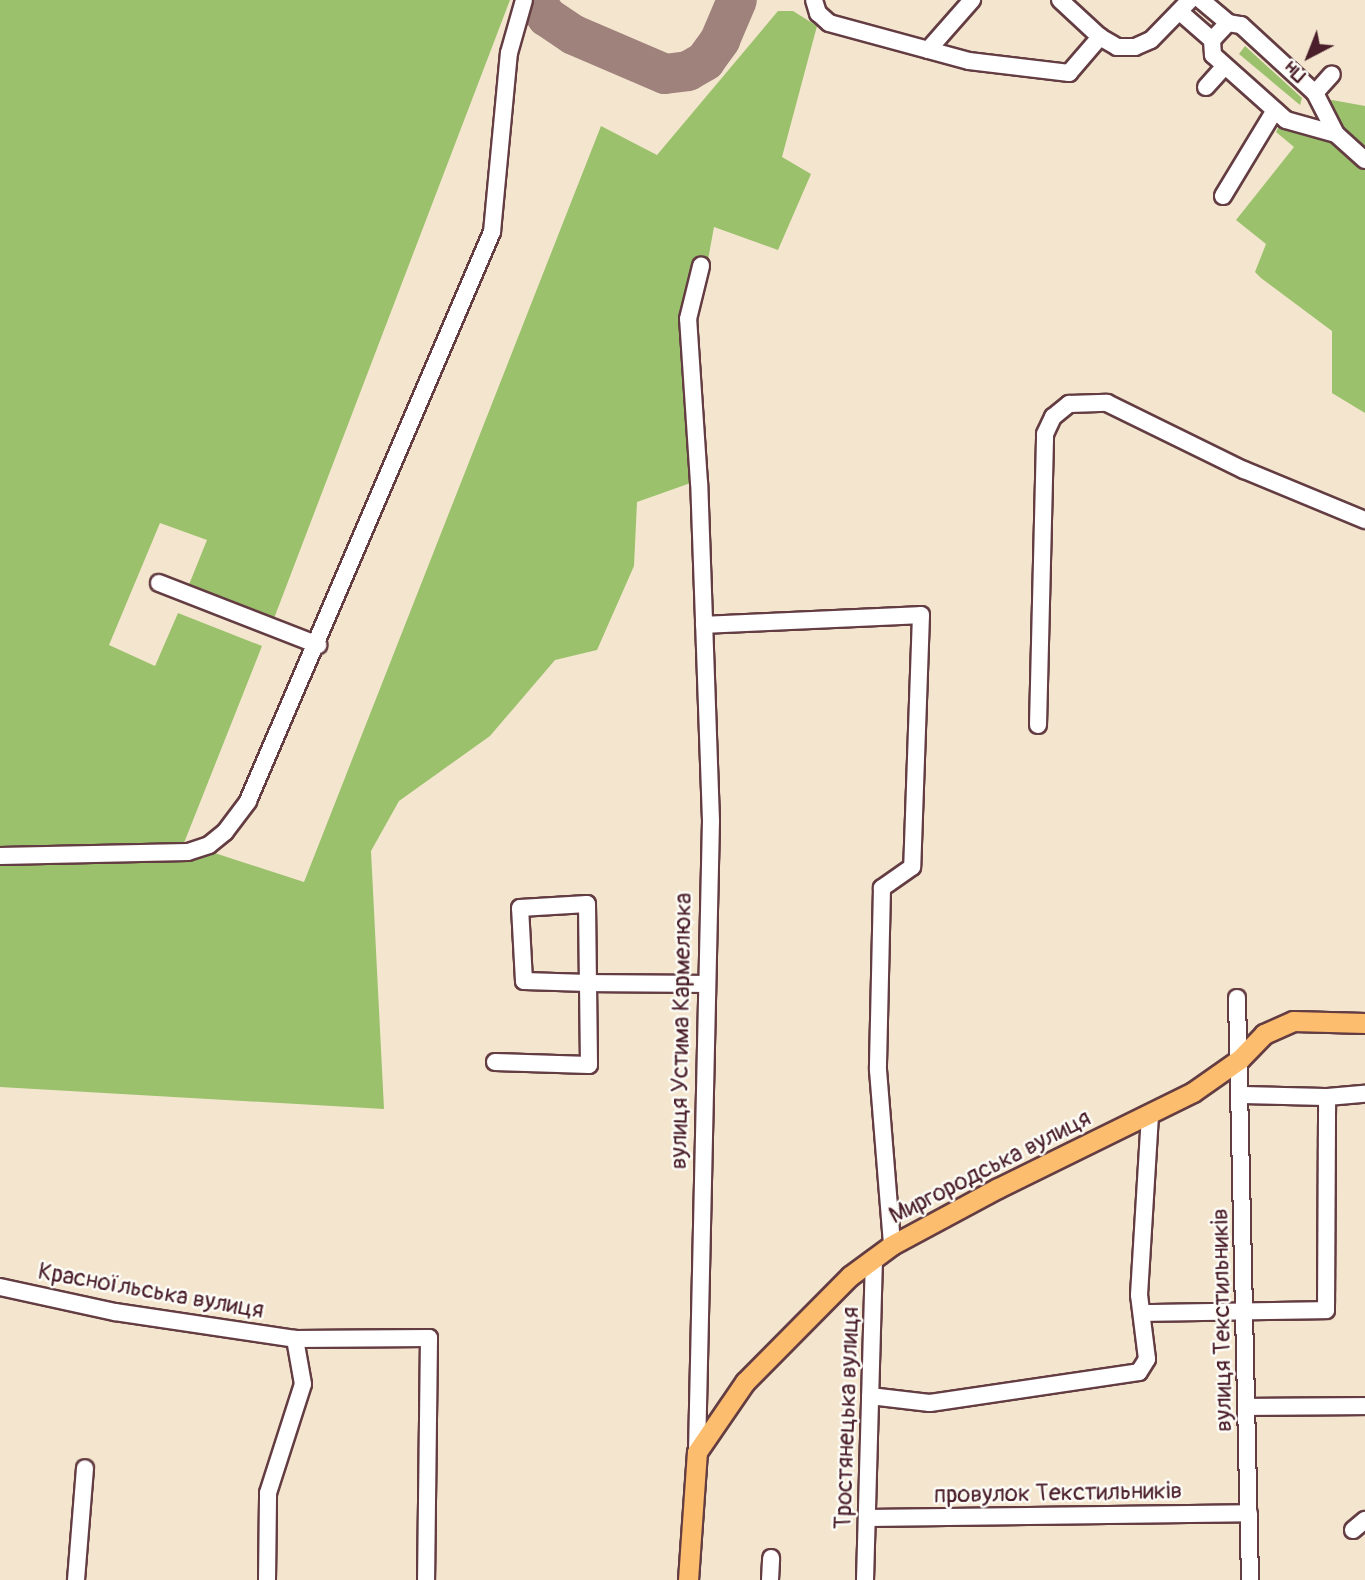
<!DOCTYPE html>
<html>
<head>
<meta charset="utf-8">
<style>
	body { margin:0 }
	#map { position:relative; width:1365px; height:1580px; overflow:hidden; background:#f4e6ce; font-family:Pangolin,sans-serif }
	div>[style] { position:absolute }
	.green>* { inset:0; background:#9bc16d }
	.taxiway>* { height:40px; margin:-20px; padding:0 20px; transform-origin:20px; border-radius:20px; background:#9f827c }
	.roads { filter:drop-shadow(2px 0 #643d43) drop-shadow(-2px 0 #643d43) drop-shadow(0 2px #643d43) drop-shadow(0 -2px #643d43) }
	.minor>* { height:16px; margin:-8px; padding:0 8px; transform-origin:8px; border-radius:8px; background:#fff }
	.major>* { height:19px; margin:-9.5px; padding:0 9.5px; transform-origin:9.5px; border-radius:9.5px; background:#fcbd6f }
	span { translate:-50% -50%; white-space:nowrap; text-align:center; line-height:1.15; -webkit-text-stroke:5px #fdfcf7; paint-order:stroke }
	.street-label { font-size:24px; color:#4a1f2b }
	.north { position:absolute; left:1274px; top:21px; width:70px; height:70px; -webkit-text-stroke:5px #fdfcf7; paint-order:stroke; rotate:222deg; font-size:19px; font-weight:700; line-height:28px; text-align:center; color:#4a1f2b }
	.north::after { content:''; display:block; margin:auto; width:24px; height:32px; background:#4a1f2b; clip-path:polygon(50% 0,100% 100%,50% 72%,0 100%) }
</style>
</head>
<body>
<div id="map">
	<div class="green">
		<div style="clip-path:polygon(0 0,510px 0,273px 621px,188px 587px,207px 540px,160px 523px,109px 645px,155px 666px,178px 613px,262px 646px,184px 843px,304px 882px,601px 126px,657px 155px,778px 11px,793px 11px,817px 26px,782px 157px,811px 174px,778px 250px,714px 227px,694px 336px,702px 479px,637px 502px,634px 566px,597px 650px,555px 660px,490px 736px,399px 801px,371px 851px,384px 1109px,0 1087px)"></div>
		<div style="clip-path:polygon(1245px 46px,1302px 98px,1300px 105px,1239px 54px)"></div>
		<div style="clip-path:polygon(1332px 100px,1365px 106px,1365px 413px,1332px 393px,1332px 331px,1261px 278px,1255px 272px,1266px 244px,1236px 220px,1294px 147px,1276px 132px,1281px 122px,1332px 136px,1326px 102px)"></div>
	</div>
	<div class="taxiway">
		<div style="left:535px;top:0;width:21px;rotate:55deg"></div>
		<div style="left:547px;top:17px;width:32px;rotate:34deg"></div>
		<div style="left:574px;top:35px;width:99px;rotate:23.2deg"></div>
		<div style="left:665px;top:74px;width:23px;rotate:-7deg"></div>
		<div style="left:688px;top:71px;width:20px;rotate:-30deg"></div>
		<div style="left:705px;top:61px;width:26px;rotate:-54deg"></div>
		<div style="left:720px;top:40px;width:43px;rotate:-67deg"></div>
	</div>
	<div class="roads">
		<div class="minor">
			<div style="left:814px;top:0;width:14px;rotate:73deg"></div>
			<div style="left:818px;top:13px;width:15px;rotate:42deg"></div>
			<div style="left:829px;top:23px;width:145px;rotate:15.2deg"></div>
			<div style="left:969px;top:61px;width:101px;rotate:6.8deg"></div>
			<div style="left:1069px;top:73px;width:48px;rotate:-49.3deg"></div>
			<div style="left:1100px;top:37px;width:20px;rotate:30deg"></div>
			<div style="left:1117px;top:47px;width:18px"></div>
			<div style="left:1135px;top:47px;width:17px;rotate:-24deg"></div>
			<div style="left:1151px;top:40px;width:56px;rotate:-45.7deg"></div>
			<div style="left:1060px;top:0;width:54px;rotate:42.8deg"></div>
			<div style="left:1201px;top:0;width:35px;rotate:40deg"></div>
			<div style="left:1180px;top:12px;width:43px;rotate:41.2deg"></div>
			<div style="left:928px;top:50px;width:67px;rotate:-48.7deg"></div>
			<div style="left:1206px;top:87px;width:28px;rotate:-48deg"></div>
			<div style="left:1315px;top:93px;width:25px;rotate:-48deg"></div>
			<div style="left:1336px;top:134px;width:52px;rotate:-164.4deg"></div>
			<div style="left:1286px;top:120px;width:98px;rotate:-138.3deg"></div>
			<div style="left:1213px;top:55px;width:15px;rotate:-94deg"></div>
			<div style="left:1212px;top:40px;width:23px;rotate:-47deg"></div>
			<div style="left:1228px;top:23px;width:13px;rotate:9deg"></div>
			<div style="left:1241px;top:25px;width:100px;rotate:42.6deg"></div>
			<div style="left:1315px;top:93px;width:46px;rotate:62.9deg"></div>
			<div style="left:1336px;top:134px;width:39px;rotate:42deg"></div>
			<div style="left:1223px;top:196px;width:100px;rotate:-58.8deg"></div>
			<div style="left:159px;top:583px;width:171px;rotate:21.3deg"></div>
			<div style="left:704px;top:625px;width:217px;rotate:-2.6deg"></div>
			<div style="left:921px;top:615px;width:252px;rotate:92deg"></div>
			<div style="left:912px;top:867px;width:37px;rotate:145deg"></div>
			<div style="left:882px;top:888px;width:182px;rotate:91.3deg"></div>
			<div style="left:878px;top:1070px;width:176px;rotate:85.4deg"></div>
			<div style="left:1038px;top:725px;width:291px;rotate:-88.6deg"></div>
			<div style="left:1045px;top:434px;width:19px;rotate:-65deg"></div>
			<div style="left:1053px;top:417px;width:21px;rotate:-39deg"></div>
			<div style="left:1069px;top:404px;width:38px;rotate:-2deg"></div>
			<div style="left:1107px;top:403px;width:153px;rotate:26.1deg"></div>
			<div style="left:1244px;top:470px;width:131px;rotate:22.5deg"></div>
			<div style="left:0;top:856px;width:188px;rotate:-1.2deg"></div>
			<div style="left:188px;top:852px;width:22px;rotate:-18deg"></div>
			<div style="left:209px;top:845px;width:21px;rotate:-39deg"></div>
			<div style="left:225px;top:832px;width:39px;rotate:-53deg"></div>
			<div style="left:248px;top:801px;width:619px;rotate:-66.79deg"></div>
			<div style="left:492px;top:232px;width:180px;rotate:-84.6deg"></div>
			<div style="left:509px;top:53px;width:55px;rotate:-74.2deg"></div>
			<div style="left:1237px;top:998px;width:582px;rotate:88.72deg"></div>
			<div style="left:495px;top:1062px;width:94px;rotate:1.8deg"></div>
			<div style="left:589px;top:1065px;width:82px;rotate:-90.7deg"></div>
			<div style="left:588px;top:983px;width:64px;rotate:-178.2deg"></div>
			<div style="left:524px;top:981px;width:73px;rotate:-93.1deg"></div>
			<div style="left:520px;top:908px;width:67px;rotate:-3.4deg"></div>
			<div style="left:587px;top:904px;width:79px;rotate:89.3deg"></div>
			<div style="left:588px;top:983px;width:117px;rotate:0.5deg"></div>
			<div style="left:1327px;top:1097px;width:38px;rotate:-5deg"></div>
			<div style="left:0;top:1287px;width:118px;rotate:12.3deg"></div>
			<div style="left:115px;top:1312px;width:182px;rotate:8.5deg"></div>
			<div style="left:295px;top:1339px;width:134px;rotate:-0.4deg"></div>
			<div style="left:429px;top:1338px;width:242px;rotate:90.7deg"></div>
			<div style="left:1145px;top:1313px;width:181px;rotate:-0.9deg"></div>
			<div style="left:1326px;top:1310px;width:213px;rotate:-89.7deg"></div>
			<div style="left:1327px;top:1097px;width:86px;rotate:-178.7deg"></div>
			<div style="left:870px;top:1396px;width:60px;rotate:6.7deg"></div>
			<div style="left:930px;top:1403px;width:211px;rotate:-8.4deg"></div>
			<div style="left:1139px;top:1372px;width:15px;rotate:-58deg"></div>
			<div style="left:1147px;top:1359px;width:64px;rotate:-97.1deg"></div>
			<div style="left:1139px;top:1295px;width:182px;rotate:-86.5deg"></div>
			<div style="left:1247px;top:1407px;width:118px;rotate:-0.5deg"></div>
			<div style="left:697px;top:1452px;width:631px;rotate:-88.73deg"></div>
			<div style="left:711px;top:821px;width:338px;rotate:-92deg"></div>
			<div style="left:699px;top:483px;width:164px;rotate:-93.8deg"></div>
			<div style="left:688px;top:319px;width:55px;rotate:-76.2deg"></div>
			<div style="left:867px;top:1518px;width:382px;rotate:-0.7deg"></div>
			<div style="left:1353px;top:1530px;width:16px;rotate:-40deg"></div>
			<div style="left:76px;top:1580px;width:112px;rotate:-85.4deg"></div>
			<div style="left:267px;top:1580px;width:87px;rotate:-89.3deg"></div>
			<div style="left:268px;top:1493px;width:114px;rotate:-72.2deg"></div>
			<div style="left:303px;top:1384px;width:46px;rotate:-100.1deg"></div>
			<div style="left:770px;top:1580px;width:22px;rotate:-87deg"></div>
			<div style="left:865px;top:1580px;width:322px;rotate:-88.4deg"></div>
		</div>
		<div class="major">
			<div style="left:688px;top:1580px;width:128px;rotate:-86deg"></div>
			<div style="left:697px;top:1452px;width:85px;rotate:-55.6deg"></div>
			<div style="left:745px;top:1382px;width:149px;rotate:-45.3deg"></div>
			<div style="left:850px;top:1276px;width:52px;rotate:-36.4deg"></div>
			<div style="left:892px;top:1245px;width:120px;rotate:-28.3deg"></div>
			<div style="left:998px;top:1188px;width:217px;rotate:-26.2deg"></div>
			<div style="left:1193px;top:1092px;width:57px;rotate:-35.1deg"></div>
			<div style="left:1240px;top:1059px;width:35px;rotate:-46deg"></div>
			<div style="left:1264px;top:1034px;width:32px;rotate:-24deg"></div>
			<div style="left:1293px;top:1021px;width:72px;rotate:1.6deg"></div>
		</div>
	</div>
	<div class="street-label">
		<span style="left:681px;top:1031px;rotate:-89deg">вулиця Устима Кармелюка</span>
		<span style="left:990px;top:1167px;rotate:-27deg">Миргородська вулиця</span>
		<span style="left:151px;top:1291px;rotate:10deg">Красноїльська вулиця</span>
		<span style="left:1222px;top:1320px;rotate:-91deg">вулиця Текстильників</span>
		<span style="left:847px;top:1418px;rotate:-88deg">Тростянецька вулиця</span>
		<span style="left:1058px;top:1493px;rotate:-1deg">провулок Текстильників</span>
	</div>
	<div class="north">Пн</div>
</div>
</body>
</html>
